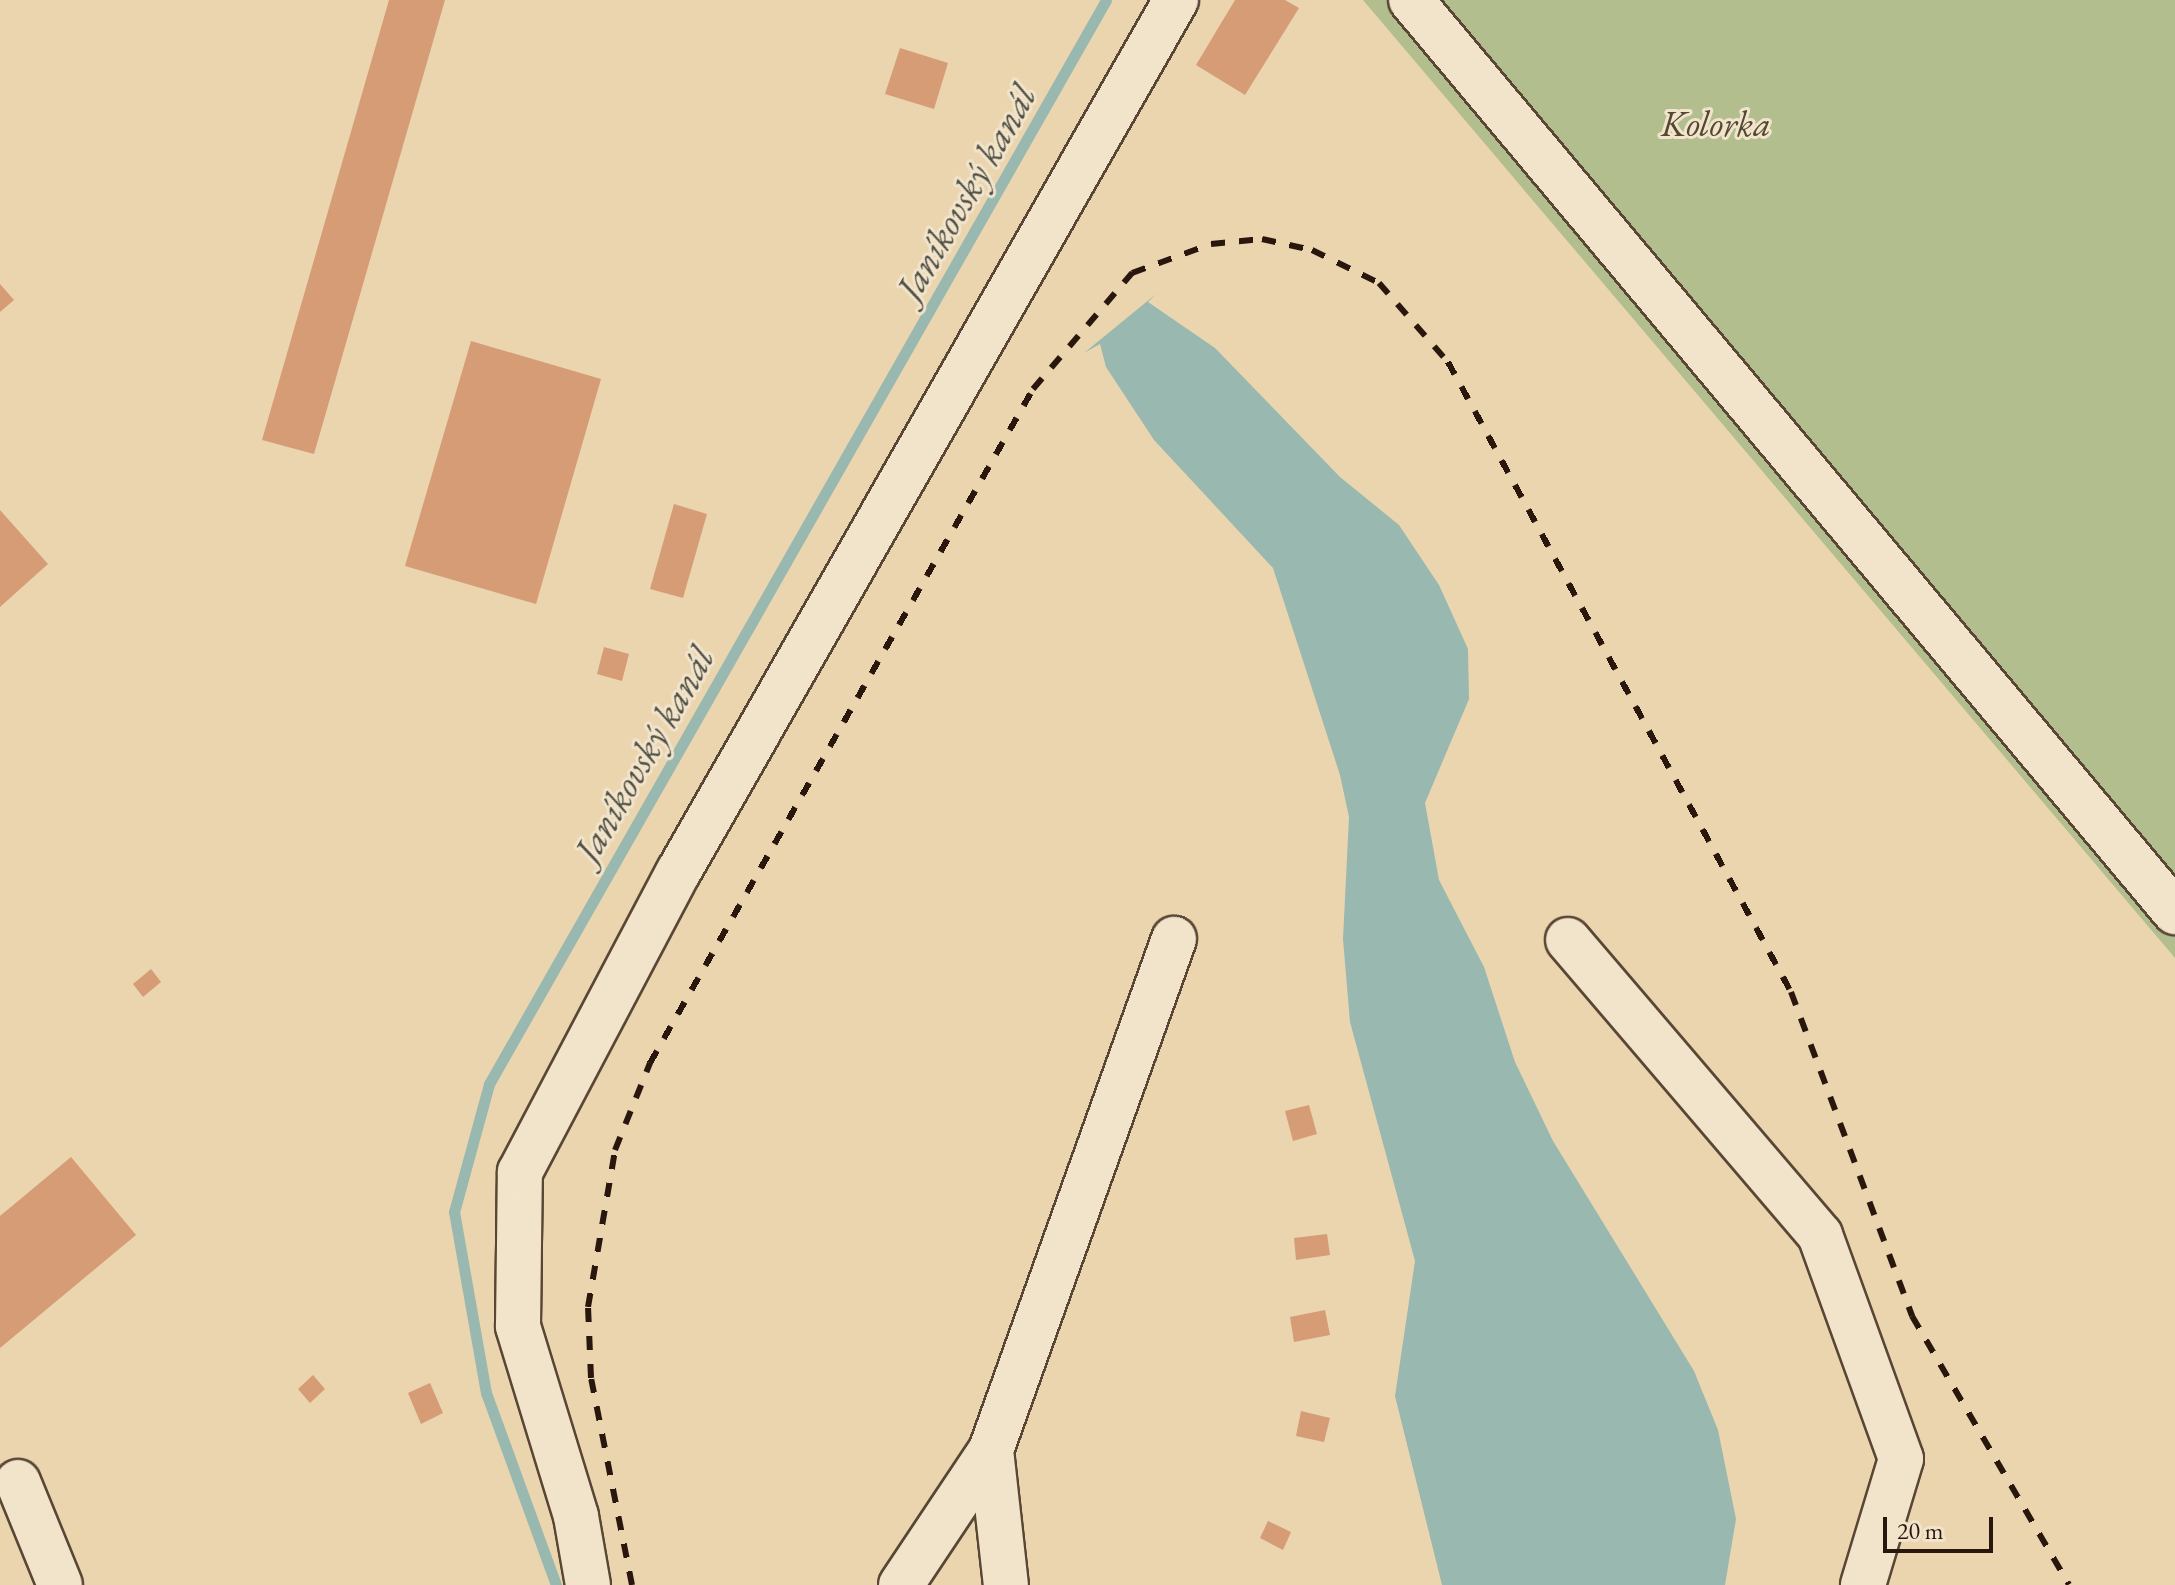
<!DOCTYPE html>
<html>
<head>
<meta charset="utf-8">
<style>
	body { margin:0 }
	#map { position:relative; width:2175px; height:1585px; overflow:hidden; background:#ead5af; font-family:"EB Garamond",serif }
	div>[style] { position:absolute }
	.green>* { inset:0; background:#b2be8e }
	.water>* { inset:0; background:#98b8b0 }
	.stream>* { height:11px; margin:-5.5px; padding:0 5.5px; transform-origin:5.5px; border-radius:5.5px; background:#98b8b0 }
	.building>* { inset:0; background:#d59c75 }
	.roads { filter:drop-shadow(2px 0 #594635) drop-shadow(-2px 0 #594635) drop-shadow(0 2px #594635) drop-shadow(0 -2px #594635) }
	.minor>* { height:44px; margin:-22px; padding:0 22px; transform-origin:22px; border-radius:22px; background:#f1e4cb }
	.rail>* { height:6px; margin-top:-3px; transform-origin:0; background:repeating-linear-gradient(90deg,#29160c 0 14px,transparent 0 28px) }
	span { translate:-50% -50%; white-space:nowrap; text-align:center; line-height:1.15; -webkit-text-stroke:6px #f1e4cb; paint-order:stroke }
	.park-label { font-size:36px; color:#524833; font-style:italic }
	.water-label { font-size:38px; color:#504f45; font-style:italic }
	.scale { position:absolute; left:1883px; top:1517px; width:110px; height:36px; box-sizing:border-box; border:4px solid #29160c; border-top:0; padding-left:10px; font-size:24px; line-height:28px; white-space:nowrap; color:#29160c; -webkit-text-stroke:6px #f1e4cb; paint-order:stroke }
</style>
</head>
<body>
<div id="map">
	<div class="green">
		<div style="clip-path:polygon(1363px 0,2175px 0,2175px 958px)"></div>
	</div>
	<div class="water">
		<div style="clip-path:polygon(1156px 294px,1148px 302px,1215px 348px,1340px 477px,1399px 525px,1439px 585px,1468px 649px,1469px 699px,1425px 803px,1439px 880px,1484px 967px,1515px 1062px,1553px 1141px,1694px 1371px,1718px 1430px,1736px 1519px,1725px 1585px,1442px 1585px,1395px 1396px,1415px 1261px,1350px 1022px,1343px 939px,1349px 817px,1340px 775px,1273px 568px,1154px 440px,1106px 367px,1100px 344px,1084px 353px)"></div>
	</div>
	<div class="stream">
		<div style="left:556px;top:1585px;width:204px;rotate:-110deg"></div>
		<div style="left:486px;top:1393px;width:184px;rotate:-100deg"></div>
		<div style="left:454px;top:1212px;width:133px;rotate:-74.7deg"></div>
		<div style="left:489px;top:1084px;width:1247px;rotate:-60.35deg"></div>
	</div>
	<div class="building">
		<div style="clip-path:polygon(389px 0,445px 0,314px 454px,262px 440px)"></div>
		<div style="clip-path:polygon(1235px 0,1285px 0,1299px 8px,1245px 95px,1196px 65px)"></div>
		<div style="clip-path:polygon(900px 48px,948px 63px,934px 109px,885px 94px)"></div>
		<div style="clip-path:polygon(0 284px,14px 300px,0 312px)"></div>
		<div style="clip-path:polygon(471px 341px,601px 379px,536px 604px,405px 566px)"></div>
		<div style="clip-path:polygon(674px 504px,707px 514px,683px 598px,650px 589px)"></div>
		<div style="clip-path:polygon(0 510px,48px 564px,0 607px)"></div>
		<div style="clip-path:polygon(604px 647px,629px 654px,622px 681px,597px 674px)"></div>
		<div style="clip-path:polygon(151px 969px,161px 982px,143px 997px,133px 984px)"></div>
		<div style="clip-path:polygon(1309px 1105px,1317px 1134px,1293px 1141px,1285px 1111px)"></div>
		<div style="clip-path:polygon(71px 1157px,136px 1235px,0 1348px,0 1216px)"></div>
		<div style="clip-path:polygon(1327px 1234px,1330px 1255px,1296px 1260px,1294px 1238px)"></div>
		<div style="clip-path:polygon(1325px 1310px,1330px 1335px,1294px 1342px,1290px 1317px)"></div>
		<div style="clip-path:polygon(313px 1375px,325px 1389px,310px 1403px,298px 1389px)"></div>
		<div style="clip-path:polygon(430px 1383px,443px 1413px,421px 1424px,408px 1393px)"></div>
		<div style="clip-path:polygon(1301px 1411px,1330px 1418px,1324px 1442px,1296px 1436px)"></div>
		<div style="clip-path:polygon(1268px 1521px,1291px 1532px,1283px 1550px,1260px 1538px)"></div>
	</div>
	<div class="roads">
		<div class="minor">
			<div style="left:1411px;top:0;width:1190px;rotate:50.05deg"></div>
			<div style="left:1568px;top:940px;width:388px;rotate:49.5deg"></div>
			<div style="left:1820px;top:1235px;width:238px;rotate:70.1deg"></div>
			<div style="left:1901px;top:1459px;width:132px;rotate:106.8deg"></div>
			<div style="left:991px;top:1450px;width:136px;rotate:83.7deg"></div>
			<div style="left:18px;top:1482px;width:111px;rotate:67.8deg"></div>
			<div style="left:588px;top:1585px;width:70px;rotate:-99.9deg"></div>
			<div style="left:576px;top:1516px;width:199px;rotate:-107deg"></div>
			<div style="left:518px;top:1326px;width:154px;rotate:-89.3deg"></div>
			<div style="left:520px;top:1172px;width:340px;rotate:-62.2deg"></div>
			<div style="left:679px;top:871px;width:1003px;rotate:-60.29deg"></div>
			<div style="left:901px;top:1585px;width:162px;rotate:-56.3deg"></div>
			<div style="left:991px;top:1450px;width:543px;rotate:-70.3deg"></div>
		</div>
	</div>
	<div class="rail">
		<div style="left:632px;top:1585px;width:211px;rotate:-101.2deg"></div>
		<div style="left:591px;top:1378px;width:71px;rotate:-92.4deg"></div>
		<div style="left:588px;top:1307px;width:159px;rotate:-80.2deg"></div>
		<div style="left:615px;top:1150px;width:94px;rotate:-68.1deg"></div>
		<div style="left:650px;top:1063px;width:775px;rotate:-60.39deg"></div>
		<div style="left:1033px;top:389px;width:153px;rotate:-49.5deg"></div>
		<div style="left:1132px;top:273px;width:84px;rotate:-20.2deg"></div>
		<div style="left:1211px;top:244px;width:51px;rotate:-5.6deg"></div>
		<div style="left:1262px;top:239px;width:51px;rotate:12.4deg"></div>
		<div style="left:1312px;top:250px;width:75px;rotate:26.2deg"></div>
		<div style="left:1379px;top:283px;width:105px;rotate:48.9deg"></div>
		<div style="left:1448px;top:362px;width:717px;rotate:61.43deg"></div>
		<div style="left:1791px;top:992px;width:346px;rotate:69.5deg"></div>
		<div style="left:1912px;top:1316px;width:311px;rotate:59.7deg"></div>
	</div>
	<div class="park-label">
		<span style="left:1716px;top:124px">Kolorka</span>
	</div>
	<div class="water-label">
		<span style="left:966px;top:192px;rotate:-60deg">Janíkovský kanál</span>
		<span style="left:644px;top:754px;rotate:-60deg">Janíkovský kanál</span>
	</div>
	<div class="scale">20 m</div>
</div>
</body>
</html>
